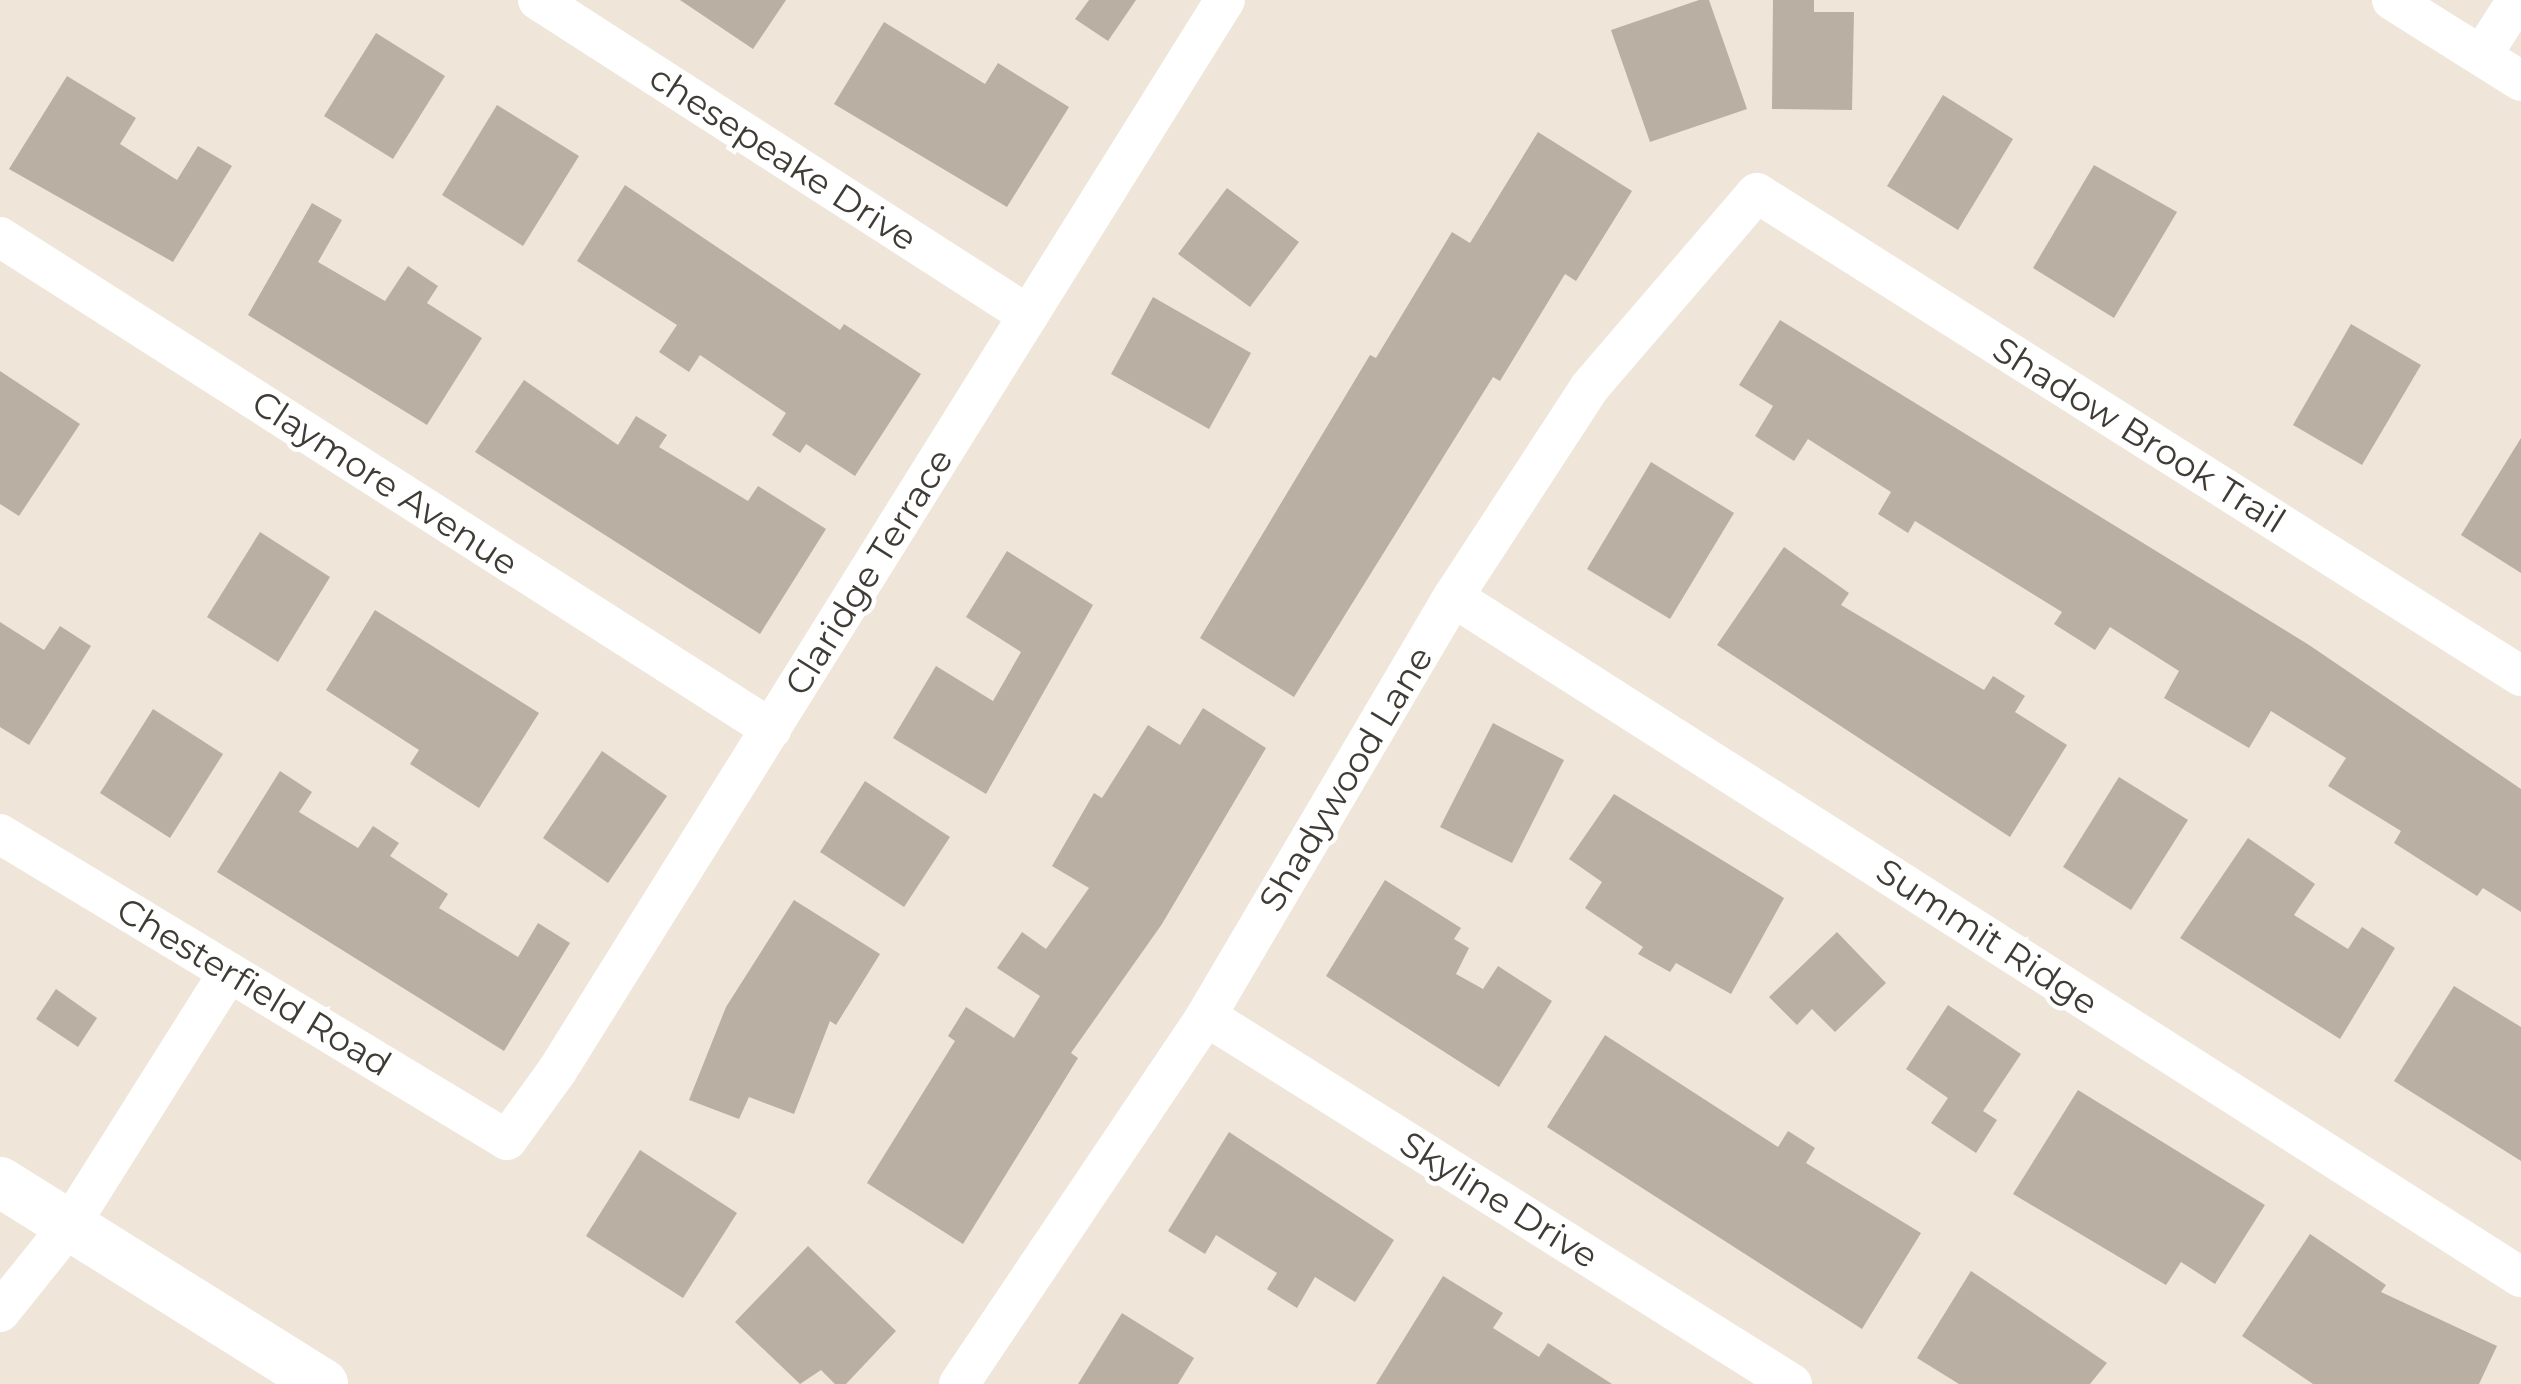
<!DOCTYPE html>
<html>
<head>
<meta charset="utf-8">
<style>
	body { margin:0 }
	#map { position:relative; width:2521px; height:1384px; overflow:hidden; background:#efe6d9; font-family:Montserrat,sans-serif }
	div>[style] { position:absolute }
	.building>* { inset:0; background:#b9afa3 }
	.minor>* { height:40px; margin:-20px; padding:0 20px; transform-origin:20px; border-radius:20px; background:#fff }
	.tertiary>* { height:50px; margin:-25px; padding:0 25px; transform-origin:25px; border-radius:25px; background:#fff }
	span { translate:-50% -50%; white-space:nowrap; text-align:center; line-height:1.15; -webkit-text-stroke:9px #fff; paint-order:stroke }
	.street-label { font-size:35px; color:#3f3c36 }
</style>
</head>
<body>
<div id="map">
	<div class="building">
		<div style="clip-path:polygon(680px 0,786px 0,753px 49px)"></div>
		<div style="clip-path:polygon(1089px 0,1136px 0,1108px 41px,1075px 19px)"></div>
		<div style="clip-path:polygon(1699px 0,1709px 0,1747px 109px,1650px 142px,1611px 30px)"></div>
		<div style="clip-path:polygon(1773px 0,1814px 0,1814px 12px,1854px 12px,1852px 110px,1772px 109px)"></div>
		<div style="clip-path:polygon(884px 22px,985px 84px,998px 63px,1069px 107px,1007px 207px,834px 104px)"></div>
		<div style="clip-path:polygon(376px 33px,445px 76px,393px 159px,324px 116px)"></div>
		<div style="clip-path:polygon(67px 76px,136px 118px,120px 144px,177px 180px,198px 146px,232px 166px,173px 262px,9px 169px)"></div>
		<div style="clip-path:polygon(1943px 95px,2013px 139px,1958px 230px,1887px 186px)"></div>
		<div style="clip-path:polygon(497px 105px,579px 156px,523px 246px,442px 195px)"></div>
		<div style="clip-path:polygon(1538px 132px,1632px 191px,1576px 281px,1565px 274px,1500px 381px,1493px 377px,1294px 697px,1200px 638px,1370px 355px,1376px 358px,1452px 232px,1470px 243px)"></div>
		<div style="clip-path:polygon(2094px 165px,2177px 212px,2114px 318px,2033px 268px)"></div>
		<div style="clip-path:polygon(625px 185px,840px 330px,844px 324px,921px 374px,855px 476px,806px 444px,800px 453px,772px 435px,786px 413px,700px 355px,689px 372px,659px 352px,677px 325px,577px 261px)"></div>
		<div style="clip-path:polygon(1227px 188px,1299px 242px,1250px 307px,1178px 254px)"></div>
		<div style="clip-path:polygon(312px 203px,342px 220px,318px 262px,385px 301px,408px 266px,438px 286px,427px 303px,482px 338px,427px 425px,248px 315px)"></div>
		<div style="clip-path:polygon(1153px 297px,1251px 353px,1209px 429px,1111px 374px)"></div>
		<div style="clip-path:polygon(1780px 320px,2309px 645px,2521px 789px,2521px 912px,2483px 888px,2477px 896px,2394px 843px,2401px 831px,2328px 786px,2346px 758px,2271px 711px,2249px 748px,2164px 698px,2179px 671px,2110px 627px,2095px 650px,2054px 624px,2062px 612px,1915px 521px,1908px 533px,1878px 514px,1891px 492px,1808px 439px,1794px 461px,1755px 436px,1773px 406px,1739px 385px)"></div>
		<div style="clip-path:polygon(2351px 324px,2421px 365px,2362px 465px,2293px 425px)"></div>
		<div style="clip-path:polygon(0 371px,80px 424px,19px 516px,0 504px)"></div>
		<div style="clip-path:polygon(524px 380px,618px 445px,636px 416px,667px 435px,659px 447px,748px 501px,758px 486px,826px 529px,760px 634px,475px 452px)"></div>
		<div style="clip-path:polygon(2521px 438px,2521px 573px,2461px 535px)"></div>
		<div style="clip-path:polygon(1651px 462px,1734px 513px,1670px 619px,1587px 569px)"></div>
		<div style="clip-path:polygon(260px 532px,330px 577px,278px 662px,207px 617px)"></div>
		<div style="clip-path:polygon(1784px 547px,1849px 593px,1841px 605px,1984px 690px,1993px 676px,2025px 696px,2015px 712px,2067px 745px,2010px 837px,1717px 645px)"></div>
		<div style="clip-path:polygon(1007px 551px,1093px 605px,986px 794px,893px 738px,936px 666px,993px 701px,1021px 652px,966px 617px)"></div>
		<div style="clip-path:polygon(375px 610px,539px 713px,479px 808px,410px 764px,419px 750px,326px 690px)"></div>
		<div style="clip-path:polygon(0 622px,44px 650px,60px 626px,91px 646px,29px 745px,0 727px)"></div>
		<div style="clip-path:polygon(1203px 708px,1266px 748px,1162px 924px,1071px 1053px,1078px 1058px,963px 1244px,867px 1183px,955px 1041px,948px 1036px,966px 1007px,1014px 1038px,1040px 996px,997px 968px,1022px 932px,1046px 949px,1089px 888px,1052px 866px,1094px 793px,1102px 798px,1148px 725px,1180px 745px)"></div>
		<div style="clip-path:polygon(153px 709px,223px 754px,170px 838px,100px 793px)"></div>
		<div style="clip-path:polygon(1493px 723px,1564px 760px,1512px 863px,1440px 827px)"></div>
		<div style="clip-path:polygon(602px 751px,667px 796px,608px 883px,543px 838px)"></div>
		<div style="clip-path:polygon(280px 771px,312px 792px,299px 812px,358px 848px,373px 826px,399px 843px,390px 856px,448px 894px,439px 908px,518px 957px,538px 923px,570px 943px,504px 1051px,217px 872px)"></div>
		<div style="clip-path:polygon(2119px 777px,2188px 820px,2131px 910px,2063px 867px)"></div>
		<div style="clip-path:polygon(865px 781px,950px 837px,904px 907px,820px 852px)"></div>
		<div style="clip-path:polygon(1614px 794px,1784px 898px,1731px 994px,1676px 963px,1670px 972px,1638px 954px,1643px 947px,1585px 908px,1602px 882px,1569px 859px)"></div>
		<div style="clip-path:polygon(2248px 838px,2315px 884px,2294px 915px,2348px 949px,2362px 927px,2395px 948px,2340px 1039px,2180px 938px)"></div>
		<div style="clip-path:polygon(1385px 880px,1461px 928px,1454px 939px,1469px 948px,1456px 974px,1483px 989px,1498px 966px,1552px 1001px,1499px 1087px,1326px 976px)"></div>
		<div style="clip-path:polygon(794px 900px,880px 954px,836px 1025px,830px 1021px,794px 1114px,749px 1097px,739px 1119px,689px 1100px,726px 1007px)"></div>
		<div style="clip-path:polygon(1837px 932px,1886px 983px,1835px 1032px,1812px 1009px,1797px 1025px,1769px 997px)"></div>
		<div style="clip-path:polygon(2454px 986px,2521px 1027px,2521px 1161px,2394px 1081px)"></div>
		<div style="clip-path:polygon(56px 989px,97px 1018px,78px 1047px,36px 1019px)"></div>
		<div style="clip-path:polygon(1948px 1005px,2021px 1054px,1983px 1111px,1997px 1120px,1976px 1153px,1931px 1123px,1948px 1098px,1906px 1069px)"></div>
		<div style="clip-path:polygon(1605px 1035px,1778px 1147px,1788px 1131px,1815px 1148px,1806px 1163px,1921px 1233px,1862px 1329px,1547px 1127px)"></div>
		<div style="clip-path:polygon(2078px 1090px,2265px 1205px,2215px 1284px,2181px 1262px,2166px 1285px,2013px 1194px)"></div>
		<div style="clip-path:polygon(1229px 1132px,1394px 1240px,1355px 1302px,1315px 1277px,1297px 1308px,1267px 1289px,1277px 1273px,1216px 1235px,1205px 1254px,1168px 1231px)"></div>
		<div style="clip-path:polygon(640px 1150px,737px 1213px,683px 1298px,586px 1236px)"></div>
		<div style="clip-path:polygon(2310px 1234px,2386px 1285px,2381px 1292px,2497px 1346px,2479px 1384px,2313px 1384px,2242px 1336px)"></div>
		<div style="clip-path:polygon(808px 1246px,896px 1331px,846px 1384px,835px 1384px,821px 1370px,800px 1384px,735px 1322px)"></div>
		<div style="clip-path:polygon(1971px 1271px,2107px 1363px,2090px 1384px,1959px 1384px,1917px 1358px)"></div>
		<div style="clip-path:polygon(1443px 1276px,1503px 1313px,1493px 1328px,1539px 1357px,1548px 1343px,1612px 1384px,1376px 1384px)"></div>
		<div style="clip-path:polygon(1122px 1313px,1194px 1358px,1178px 1384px,1078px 1384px)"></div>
	</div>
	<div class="minor">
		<div style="left:538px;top:0;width:583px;rotate:32.74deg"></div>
		<div style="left:2392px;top:0;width:152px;rotate:32.1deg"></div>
		<div style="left:2482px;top:55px;width:65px;rotate:-57.5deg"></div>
		<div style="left:0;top:237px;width:915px;rotate:32.54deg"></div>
		<div style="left:1453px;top:597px;width:1266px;rotate:32.49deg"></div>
		<div style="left:0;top:834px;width:592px;rotate:31.11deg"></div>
		<div style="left:507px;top:1140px;width:85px;rotate:-54.1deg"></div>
		<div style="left:557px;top:1071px;width:1262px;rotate:-58.05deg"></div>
		<div style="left:1206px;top:1016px;width:692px;rotate:32.13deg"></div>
		<div style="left:0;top:1312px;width:110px;rotate:-51.3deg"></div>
		<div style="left:69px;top:1226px;width:300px;rotate:-57.8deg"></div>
		<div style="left:959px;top:1384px;width:443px;rotate:-56.1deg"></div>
		<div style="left:1206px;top:1016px;width:486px;rotate:-59.5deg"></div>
		<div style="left:1453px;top:597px;width:249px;rotate:-56.9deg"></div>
		<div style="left:1589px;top:388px;width:257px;rotate:-49.3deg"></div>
		<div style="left:1757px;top:193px;width:904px;rotate:32.3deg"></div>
	</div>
	<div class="tertiary">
		<div style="left:0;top:1182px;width:381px;rotate:32deg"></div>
	</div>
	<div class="street-label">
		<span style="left:783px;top:158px;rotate:33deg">chesepeake Drive</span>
		<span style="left:2139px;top:435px;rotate:32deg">Shadow Brook Trail</span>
		<span style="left:385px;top:483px;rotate:33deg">Claymore Avenue</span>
		<span style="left:869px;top:572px;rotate:-58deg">Claridge Terrace</span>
		<span style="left:1346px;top:779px;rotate:-59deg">Shadywood Lane</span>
		<span style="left:1987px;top:937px;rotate:33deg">Summit Ridge</span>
		<span style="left:254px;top:987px;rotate:31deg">Chesterfield Road</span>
		<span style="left:1499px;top:1200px;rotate:32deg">Skyline Drive</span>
	</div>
</div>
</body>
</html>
